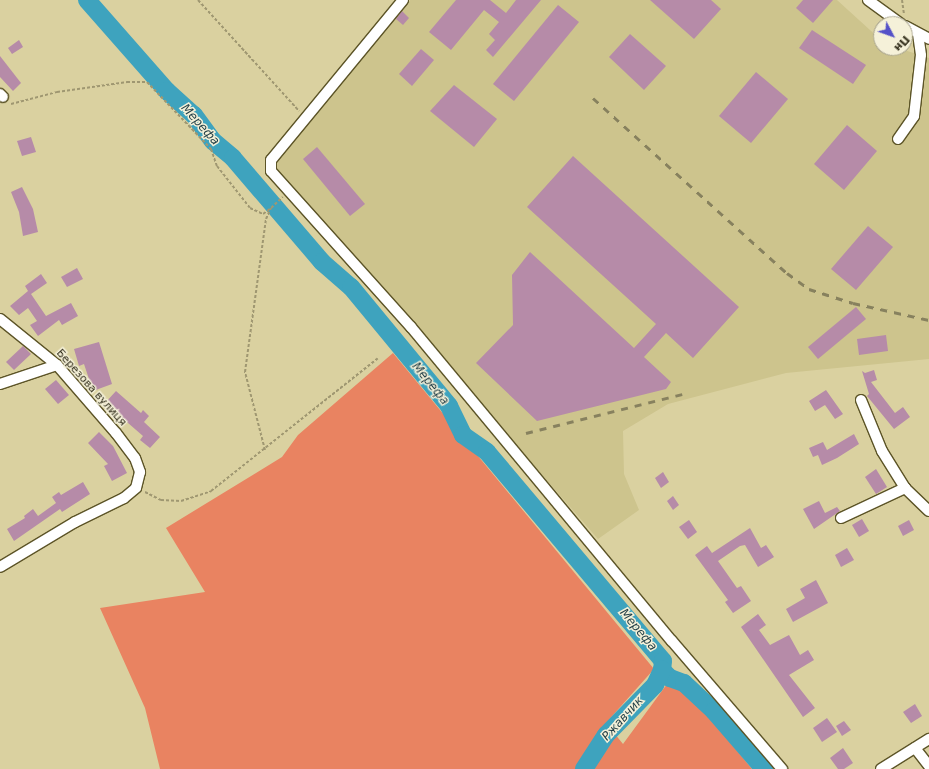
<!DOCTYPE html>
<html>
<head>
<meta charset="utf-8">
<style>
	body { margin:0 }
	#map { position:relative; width:929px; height:769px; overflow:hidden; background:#dad1a0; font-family:"DejaVu Sans",sans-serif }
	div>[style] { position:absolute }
	.built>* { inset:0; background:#cdc48d }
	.green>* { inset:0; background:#e98361 }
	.river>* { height:18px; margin:-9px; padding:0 9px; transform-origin:9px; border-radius:9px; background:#3ea3be }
	.building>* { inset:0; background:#b68ba8 }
	.path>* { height:2px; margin-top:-1px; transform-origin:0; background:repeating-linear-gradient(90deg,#9f9771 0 3px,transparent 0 5px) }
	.roads { filter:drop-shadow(1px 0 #5c5427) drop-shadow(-1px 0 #5c5427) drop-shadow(0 1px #5c5427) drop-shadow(0 -1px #5c5427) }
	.minor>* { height:10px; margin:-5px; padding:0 5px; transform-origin:5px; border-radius:5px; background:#fff }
	.rail>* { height:3px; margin-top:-1.5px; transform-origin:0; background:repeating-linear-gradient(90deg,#87815e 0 7px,transparent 0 14px) }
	span { translate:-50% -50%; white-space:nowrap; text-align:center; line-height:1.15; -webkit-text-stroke:3px #f5f1d9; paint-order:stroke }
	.street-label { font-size:11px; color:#2d2916 }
	.water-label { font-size:12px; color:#1e3c45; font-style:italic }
	.north { position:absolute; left:873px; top:16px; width:40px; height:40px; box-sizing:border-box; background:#f5f1d9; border:1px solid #a5a18b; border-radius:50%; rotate:131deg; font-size:11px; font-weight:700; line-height:16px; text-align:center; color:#2d2916 }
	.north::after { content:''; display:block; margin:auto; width:14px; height:18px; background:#5451c8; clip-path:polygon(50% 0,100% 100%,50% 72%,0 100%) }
</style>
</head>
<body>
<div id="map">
	<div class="built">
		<div style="clip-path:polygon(410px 0,837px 0,881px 40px,881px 48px,898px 48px,929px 58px,929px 359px,786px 373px,668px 404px,623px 431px,624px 474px,639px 510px,598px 539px,272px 165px)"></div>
	</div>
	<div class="green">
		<div style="clip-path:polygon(393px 353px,654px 669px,606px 723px,623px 744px,667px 684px,685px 688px,752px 769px,160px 769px,145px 708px,100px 608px,205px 592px,166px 528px,282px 457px,298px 435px)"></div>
	</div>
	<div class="river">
		<div style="left:87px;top:0;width:121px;rotate:48.7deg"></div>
		<div style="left:167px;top:91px;width:36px;rotate:42deg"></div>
		<div style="left:194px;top:115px;width:32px;rotate:54deg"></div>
		<div style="left:213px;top:141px;width:26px;rotate:40deg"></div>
		<div style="left:233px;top:158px;width:137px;rotate:49.4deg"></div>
		<div style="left:322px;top:262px;width:38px;rotate:41deg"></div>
		<div style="left:351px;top:287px;width:154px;rotate:50.5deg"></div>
		<div style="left:449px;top:406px;width:32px;rotate:64deg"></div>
		<div style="left:463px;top:435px;width:29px;rotate:35deg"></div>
		<div style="left:487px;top:452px;width:273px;rotate:49.9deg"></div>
		<div style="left:663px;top:661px;width:9px;rotate:96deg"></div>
		<div style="left:662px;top:670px;width:11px;rotate:45deg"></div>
		<div style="left:670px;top:678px;width:15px;rotate:20deg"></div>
		<div style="left:684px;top:683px;width:41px;rotate:43deg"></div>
		<div style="left:714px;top:711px;width:77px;rotate:49.2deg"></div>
		<div style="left:584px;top:769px;width:40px;rotate:-57.1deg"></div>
		<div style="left:606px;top:735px;width:70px;rotate:-45.6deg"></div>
		<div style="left:655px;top:685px;width:17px;rotate:-65deg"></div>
	</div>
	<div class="building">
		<div style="clip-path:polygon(456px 0,490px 0,506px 13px,516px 0,541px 0,493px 57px,486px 50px,495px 40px,489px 34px,499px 22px,484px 10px,451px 50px,429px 32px)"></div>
		<div style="clip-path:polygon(650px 0,711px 0,721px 9px,694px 39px)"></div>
		<div style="clip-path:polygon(803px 0,833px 0,813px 23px,796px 8px)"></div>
		<div style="clip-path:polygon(558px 5px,579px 22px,514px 101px,493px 84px)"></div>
		<div style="clip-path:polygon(402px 11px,409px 18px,403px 25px,396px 19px)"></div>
		<div style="clip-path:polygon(812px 30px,866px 65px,853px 84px,799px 48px)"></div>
		<div style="clip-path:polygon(630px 34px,666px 66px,644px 90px,609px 57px)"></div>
		<div style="clip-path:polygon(19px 40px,23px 47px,12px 54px,8px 48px)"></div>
		<div style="clip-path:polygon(421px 49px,434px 60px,412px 86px,399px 74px)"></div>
		<div style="clip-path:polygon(0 56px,21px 83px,13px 91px,0 77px)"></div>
		<div style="clip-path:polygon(756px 72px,788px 99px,751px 143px,719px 116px)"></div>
		<div style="clip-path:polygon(454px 85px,497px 119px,474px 147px,430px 111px)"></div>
		<div style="clip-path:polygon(847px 125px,877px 151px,844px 190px,814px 164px)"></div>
		<div style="clip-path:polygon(31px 137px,36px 152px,22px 156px,17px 141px)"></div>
		<div style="clip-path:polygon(317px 147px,365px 204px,350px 216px,303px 159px)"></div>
		<div style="clip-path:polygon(573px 156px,739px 307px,693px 358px,666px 333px,644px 357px,671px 382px,666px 389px,537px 421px,476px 363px,513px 325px,512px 275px,530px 252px,634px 348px,656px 324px,527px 207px)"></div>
		<div style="clip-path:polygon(22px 187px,33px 209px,38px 232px,23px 236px,19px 212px,11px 192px)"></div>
		<div style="clip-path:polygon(868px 226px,893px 247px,856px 290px,831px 269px)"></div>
		<div style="clip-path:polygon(77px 268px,83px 279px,67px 287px,61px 277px)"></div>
		<div style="clip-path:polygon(41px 274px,47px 283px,31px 294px,46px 316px,71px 303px,78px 316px,62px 325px,59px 320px,38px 336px,30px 325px,37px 321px,28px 308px,19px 315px,10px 306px,28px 291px,25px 286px)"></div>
		<div style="clip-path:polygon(856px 307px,866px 319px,818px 359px,808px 347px)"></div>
		<div style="clip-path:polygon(886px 335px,888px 351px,859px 355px,857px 339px)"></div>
		<div style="clip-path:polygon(99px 342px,112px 384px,93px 391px,84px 364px,79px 366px,74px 349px)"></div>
		<div style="clip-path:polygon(23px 346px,31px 354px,14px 370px,6px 362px)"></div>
		<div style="clip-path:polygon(874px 370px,877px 380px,871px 382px,895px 413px,903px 407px,910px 417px,894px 429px,867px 396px,869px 394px,862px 371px,865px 373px)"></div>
		<div style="clip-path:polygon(56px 380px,69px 395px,58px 404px,45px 389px)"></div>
		<div style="clip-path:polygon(826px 390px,843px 414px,835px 419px,825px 405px,815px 411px,809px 401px)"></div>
		<div style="clip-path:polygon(116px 391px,141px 413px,143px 410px,149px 416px,144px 422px,160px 437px,150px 448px,140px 440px,143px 436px,105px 403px)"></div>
		<div style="clip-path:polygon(99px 432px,113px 446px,127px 473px,112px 481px,104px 466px,108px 464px,88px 443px)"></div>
		<div style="clip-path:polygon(854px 434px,859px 444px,837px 458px,822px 465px,818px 455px,813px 457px,809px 448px,823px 442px,827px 450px)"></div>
		<div style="clip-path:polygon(876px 469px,887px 487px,876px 494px,865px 477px)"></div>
		<div style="clip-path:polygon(663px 472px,669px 482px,661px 488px,655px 478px)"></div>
		<div style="clip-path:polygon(83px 482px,90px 494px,62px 512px,60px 509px,14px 541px,7px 529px,25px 518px,24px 516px,33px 509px,38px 516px,56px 503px,52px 497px,59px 492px,61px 495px)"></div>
		<div style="clip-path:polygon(673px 496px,679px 505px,673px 510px,667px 501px)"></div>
		<div style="clip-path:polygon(819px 501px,825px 513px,837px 507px,840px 511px,814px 529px,803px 509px)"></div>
		<div style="clip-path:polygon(862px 519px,869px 531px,859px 537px,852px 525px)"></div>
		<div style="clip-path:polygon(689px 520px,697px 532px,688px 539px,679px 527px)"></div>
		<div style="clip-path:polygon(909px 520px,914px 530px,903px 536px,898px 526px)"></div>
		<div style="clip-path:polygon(750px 528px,761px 548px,766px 545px,774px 557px,758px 567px,745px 545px,740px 546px,718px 561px,737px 588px,741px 586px,751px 601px,733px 613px,725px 602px,728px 600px,695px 555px,707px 546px,712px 553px)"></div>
		<div style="clip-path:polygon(847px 548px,854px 560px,841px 567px,835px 555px)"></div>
		<div style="clip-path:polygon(816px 580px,828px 603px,793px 622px,786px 609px,805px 598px,800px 589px)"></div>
		<div style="clip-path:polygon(758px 614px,766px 625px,759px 630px,770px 645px,789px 635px,800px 655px,808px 650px,814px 660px,789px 675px,815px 708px,803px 717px,741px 627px)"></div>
		<div style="clip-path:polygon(915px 704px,922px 716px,911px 723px,903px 712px)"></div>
		<div style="clip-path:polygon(827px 718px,837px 732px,822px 742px,813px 728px)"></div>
		<div style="clip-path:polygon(844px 721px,851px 730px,842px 736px,836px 726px)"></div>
		<div style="clip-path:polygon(843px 748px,853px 763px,844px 769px,838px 769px,830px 758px)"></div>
	</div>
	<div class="path">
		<div style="left:198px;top:0;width:150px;rotate:47.7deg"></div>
		<div style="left:902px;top:0;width:14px;rotate:82deg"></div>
		<div style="left:11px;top:104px;width:48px;rotate:-14.6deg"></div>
		<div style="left:57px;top:92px;width:71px;rotate:-8.1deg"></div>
		<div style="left:127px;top:82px;width:20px"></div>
		<div style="left:147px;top:82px;width:93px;rotate:46.3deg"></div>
		<div style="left:211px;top:149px;width:18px;rotate:71deg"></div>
		<div style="left:217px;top:166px;width:53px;rotate:51.8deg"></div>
		<div style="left:250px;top:208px;width:14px;rotate:25deg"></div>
		<div style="left:263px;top:214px;width:10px;rotate:-37deg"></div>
		<div style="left:265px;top:450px;width:81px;rotate:-104.4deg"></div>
		<div style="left:245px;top:372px;width:154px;rotate:-82.2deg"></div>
		<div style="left:266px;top:219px;width:12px;rotate:-66deg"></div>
		<div style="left:271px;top:208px;width:16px;rotate:-43deg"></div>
		<div style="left:145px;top:492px;width:18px;rotate:27deg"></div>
		<div style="left:161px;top:500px;width:20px;rotate:3deg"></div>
		<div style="left:181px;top:501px;width:32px;rotate:-18deg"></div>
		<div style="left:211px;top:491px;width:213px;rotate:-38.5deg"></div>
	</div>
	<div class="roads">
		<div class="minor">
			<div style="left:403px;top:0;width:207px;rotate:129.5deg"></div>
			<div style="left:271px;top:160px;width:11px;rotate:90deg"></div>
			<div style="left:271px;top:171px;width:210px;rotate:48.1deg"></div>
			<div style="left:411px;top:327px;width:408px;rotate:50.3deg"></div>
			<div style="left:672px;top:641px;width:169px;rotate:49.3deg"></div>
			<div style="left:868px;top:0;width:41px;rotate:36deg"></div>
			<div style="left:905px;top:26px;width:27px;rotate:28deg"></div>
			<div style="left:0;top:94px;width:4px;rotate:45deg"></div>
			<div style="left:898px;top:139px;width:28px;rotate:-55deg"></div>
			<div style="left:914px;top:116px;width:61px;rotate:-83.5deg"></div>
			<div style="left:921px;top:55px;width:21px;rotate:-98deg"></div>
			<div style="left:0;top:319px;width:73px;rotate:38.9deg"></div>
			<div style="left:57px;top:365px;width:90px;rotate:49.1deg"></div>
			<div style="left:116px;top:433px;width:31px;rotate:53deg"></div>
			<div style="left:135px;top:458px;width:15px;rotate:70deg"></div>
			<div style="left:140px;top:472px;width:16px;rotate:104deg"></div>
			<div style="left:136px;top:488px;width:16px;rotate:140deg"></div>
			<div style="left:124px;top:498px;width:55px;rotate:153.9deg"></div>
			<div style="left:75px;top:522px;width:87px;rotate:149deg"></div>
			<div style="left:0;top:384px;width:60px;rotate:-18.4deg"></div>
			<div style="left:861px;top:400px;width:55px;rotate:67.6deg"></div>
			<div style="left:882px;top:451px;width:44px;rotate:58.1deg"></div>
			<div style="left:905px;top:488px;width:33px;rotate:44deg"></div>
			<div style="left:841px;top:518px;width:71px;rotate:-25.1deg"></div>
			<div style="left:915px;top:748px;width:23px;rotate:52deg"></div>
			<div style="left:881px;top:769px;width:57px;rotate:-32deg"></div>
		</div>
	</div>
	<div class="rail">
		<div style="left:593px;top:98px;width:261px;rotate:42.1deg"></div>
		<div style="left:787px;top:273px;width:27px;rotate:36deg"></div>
		<div style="left:809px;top:289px;width:46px;rotate:17.7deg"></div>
		<div style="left:853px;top:303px;width:78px;rotate:12.6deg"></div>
		<div style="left:526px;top:433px;width:166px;rotate:-14deg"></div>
	</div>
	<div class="street-label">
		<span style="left:91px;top:388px;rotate:48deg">Березова вулиця</span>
	</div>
	<div class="water-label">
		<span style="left:200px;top:125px;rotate:48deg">Мерефа</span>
		<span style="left:430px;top:384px;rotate:51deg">Мерефа</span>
		<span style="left:638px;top:630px;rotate:50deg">Мерефа</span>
		<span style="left:623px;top:719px;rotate:-48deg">Ржавчик</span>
	</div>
	<div class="north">Пн</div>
</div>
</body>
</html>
